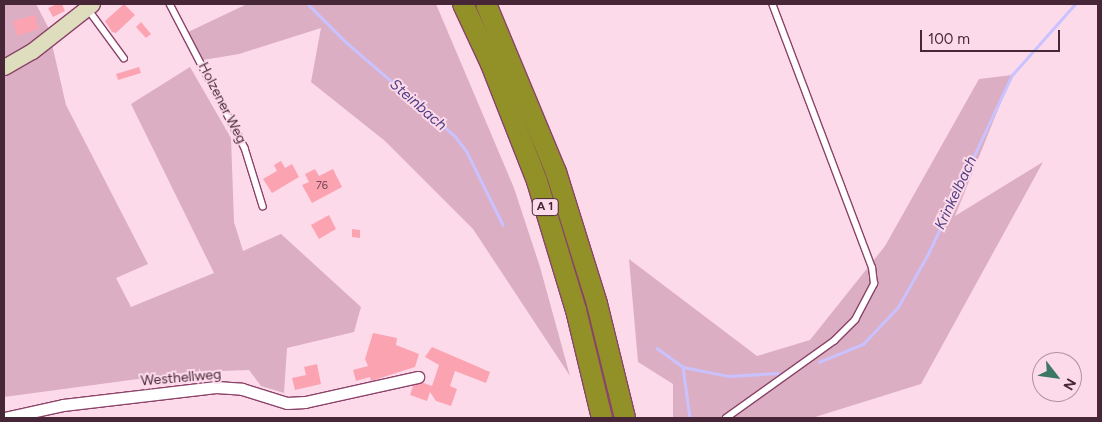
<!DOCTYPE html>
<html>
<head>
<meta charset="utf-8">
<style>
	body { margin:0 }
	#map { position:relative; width:1102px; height:422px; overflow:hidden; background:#fddaea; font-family:Figtree,sans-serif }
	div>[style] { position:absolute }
	.green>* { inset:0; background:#dbaec3 }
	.stream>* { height:2.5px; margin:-1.25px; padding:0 1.25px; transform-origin:1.25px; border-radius:1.25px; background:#c9c2ff }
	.building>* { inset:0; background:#fca3b1 }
	.roads { filter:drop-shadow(1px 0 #8b4369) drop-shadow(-1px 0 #8b4369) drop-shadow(0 1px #8b4369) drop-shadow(0 -1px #8b4369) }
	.service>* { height:5.5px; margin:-2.75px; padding:0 2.75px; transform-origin:2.75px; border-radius:2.75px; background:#fff }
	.minor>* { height:11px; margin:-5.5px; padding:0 5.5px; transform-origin:5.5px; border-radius:5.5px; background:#fff }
	.secondary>* { height:15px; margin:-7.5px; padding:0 7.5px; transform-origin:7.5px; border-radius:7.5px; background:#dedebe }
	.motorway>* { height:20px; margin:-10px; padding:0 10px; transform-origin:10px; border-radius:10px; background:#919128 }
	span { translate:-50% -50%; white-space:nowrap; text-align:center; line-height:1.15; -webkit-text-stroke:4px #fddaea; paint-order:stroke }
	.number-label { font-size:11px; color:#744656 }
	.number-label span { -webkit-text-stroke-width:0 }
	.shield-label span { padding:1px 4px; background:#fddaea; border:1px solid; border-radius:4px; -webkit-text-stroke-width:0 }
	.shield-label { font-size:12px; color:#472737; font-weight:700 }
	.street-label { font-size:14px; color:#472737 }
	.water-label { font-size:15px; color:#4c3f85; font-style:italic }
	.frame { position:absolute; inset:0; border:5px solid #472737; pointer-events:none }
	.north { position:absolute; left:1032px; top:352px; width:50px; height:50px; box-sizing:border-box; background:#fddaea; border:1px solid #b492a2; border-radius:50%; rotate:120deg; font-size:14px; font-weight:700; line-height:20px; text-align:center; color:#472737 }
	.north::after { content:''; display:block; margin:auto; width:18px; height:22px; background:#3b7864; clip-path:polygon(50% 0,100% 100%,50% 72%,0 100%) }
	.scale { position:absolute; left:920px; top:30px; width:140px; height:22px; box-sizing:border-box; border:2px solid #472737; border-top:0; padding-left:6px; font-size:15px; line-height:18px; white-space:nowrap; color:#472737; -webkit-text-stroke:4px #fddaea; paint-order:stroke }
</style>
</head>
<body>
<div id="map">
	<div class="green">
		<div style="clip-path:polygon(4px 4px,36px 4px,48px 27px,66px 105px,148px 264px,116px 278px,131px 307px,214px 273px,131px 104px,190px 67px,231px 138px,234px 222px,243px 251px,281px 234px,361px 307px,354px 332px,287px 348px,284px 393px,261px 386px,249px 370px,190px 372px,4px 397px)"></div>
		<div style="clip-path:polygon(247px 4px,436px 4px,514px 188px,540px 267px,570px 376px,473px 229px,385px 141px,311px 82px,321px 28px,239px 54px,197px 61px,184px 34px)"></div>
		<div style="clip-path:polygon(1012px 75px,955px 216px,1043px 162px,921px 384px,812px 418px,673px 418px,673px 384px,638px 362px,629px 259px,757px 356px,810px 340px,885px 246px,979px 79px)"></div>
	</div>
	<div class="stream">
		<div style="left:308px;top:4px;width:55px;rotate:45deg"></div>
		<div style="left:347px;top:43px;width:143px;rotate:40.7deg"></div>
		<div style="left:455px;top:136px;width:20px;rotate:53deg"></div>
		<div style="left:467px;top:152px;width:81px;rotate:63.7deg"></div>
		<div style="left:657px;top:348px;width:32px;rotate:36deg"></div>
		<div style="left:683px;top:367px;width:51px;rotate:82.2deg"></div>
		<div style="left:819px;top:362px;width:48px;rotate:-22.2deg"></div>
		<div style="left:863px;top:344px;width:51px;rotate:-46.6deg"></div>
		<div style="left:898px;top:307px;width:61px;rotate:-60.5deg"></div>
		<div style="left:928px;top:254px;width:198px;rotate:-64.9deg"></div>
		<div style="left:1012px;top:75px;width:95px;rotate:-48.4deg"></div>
		<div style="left:683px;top:367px;width:47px;rotate:11.1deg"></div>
		<div style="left:729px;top:376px;width:49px;rotate:-3.5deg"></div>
	</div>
	<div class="building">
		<div style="clip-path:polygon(57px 4px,62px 4px,65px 11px,53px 17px,48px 8px)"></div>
		<div style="clip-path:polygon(124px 4px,135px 15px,116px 33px,112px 32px,105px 21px)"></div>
		<div style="clip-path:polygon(35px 15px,39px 29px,17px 36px,13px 21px)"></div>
		<div style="clip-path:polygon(141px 22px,151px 34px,146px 38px,136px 27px)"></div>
		<div style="clip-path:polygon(139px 67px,141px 73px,118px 80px,116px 74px)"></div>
		<div style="clip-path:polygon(281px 161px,285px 168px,292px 164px,299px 177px,272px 193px,263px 179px,277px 171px,274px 165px)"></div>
		<div style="clip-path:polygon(315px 169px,319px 176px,333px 169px,342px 187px,312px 203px,302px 185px,309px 182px,305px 174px)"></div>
		<div style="clip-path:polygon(329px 215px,336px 229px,319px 239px,311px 225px)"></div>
		<div style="clip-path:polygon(352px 229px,360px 230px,360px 238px,352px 237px)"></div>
		<div style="clip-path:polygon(373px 333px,397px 338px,396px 345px,419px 354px,415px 367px,371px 381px,370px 377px,356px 381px,353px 370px,368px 366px,365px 359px)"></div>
		<div style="clip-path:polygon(432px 347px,490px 372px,486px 383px,455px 371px,450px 386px,457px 389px,451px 406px,436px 401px,430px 392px,427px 401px,410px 395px,415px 380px,432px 386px,439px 365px,425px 357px)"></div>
		<div style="clip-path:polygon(317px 364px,321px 384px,295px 390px,292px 378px,306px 375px,304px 367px)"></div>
	</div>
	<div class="roads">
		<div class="service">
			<div style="left:170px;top:4px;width:162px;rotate:62.5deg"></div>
			<div style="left:245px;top:148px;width:61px;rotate:72.8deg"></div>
			<div style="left:88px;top:9px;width:61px;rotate:53.7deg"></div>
			<div style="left:726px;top:418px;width:133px;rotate:-35.5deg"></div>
			<div style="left:834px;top:341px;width:30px;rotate:-45deg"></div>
			<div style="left:855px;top:320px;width:41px;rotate:-62.2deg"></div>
			<div style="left:874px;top:284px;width:16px;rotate:-97deg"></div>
			<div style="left:872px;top:268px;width:282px;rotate:-110.7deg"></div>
		</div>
		<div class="minor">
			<div style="left:4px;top:418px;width:60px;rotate:-12.4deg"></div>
			<div style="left:63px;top:405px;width:154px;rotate:-6.7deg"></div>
			<div style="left:216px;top:387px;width:26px;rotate:4deg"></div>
			<div style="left:242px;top:389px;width:47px;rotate:17.3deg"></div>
			<div style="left:287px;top:403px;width:18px;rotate:-3deg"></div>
			<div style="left:305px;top:402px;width:116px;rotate:-12.5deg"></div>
		</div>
		<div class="secondary">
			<div style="left:4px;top:67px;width:32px;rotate:-30deg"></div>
			<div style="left:32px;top:51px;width:76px;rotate:-38.1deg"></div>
		</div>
		<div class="motorway">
			<div style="left:463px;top:4px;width:66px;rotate:65deg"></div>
			<div style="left:491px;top:64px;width:126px;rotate:68.5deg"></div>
			<div style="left:537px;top:181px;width:135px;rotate:73.2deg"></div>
			<div style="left:576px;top:310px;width:111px;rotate:76.5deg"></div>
			<div style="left:486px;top:4px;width:182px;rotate:67.4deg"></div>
			<div style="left:556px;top:172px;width:138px;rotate:72.7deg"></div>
			<div style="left:597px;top:304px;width:117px;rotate:76.2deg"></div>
		</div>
	</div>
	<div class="number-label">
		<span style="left:322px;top:186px">76</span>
	</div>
	<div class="shield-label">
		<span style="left:545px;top:207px">A 1</span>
	</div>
	<div class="street-label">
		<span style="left:222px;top:103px;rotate:63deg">Holzener Weg</span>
		<span style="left:181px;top:378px;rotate:-5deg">Westhellweg</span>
	</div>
	<div class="water-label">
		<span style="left:418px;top:105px;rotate:41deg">Steinbach</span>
		<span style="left:956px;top:193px;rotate:-65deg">Krinkelbach</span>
	</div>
	<div class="frame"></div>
	<div class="north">N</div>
	<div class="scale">100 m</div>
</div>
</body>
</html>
